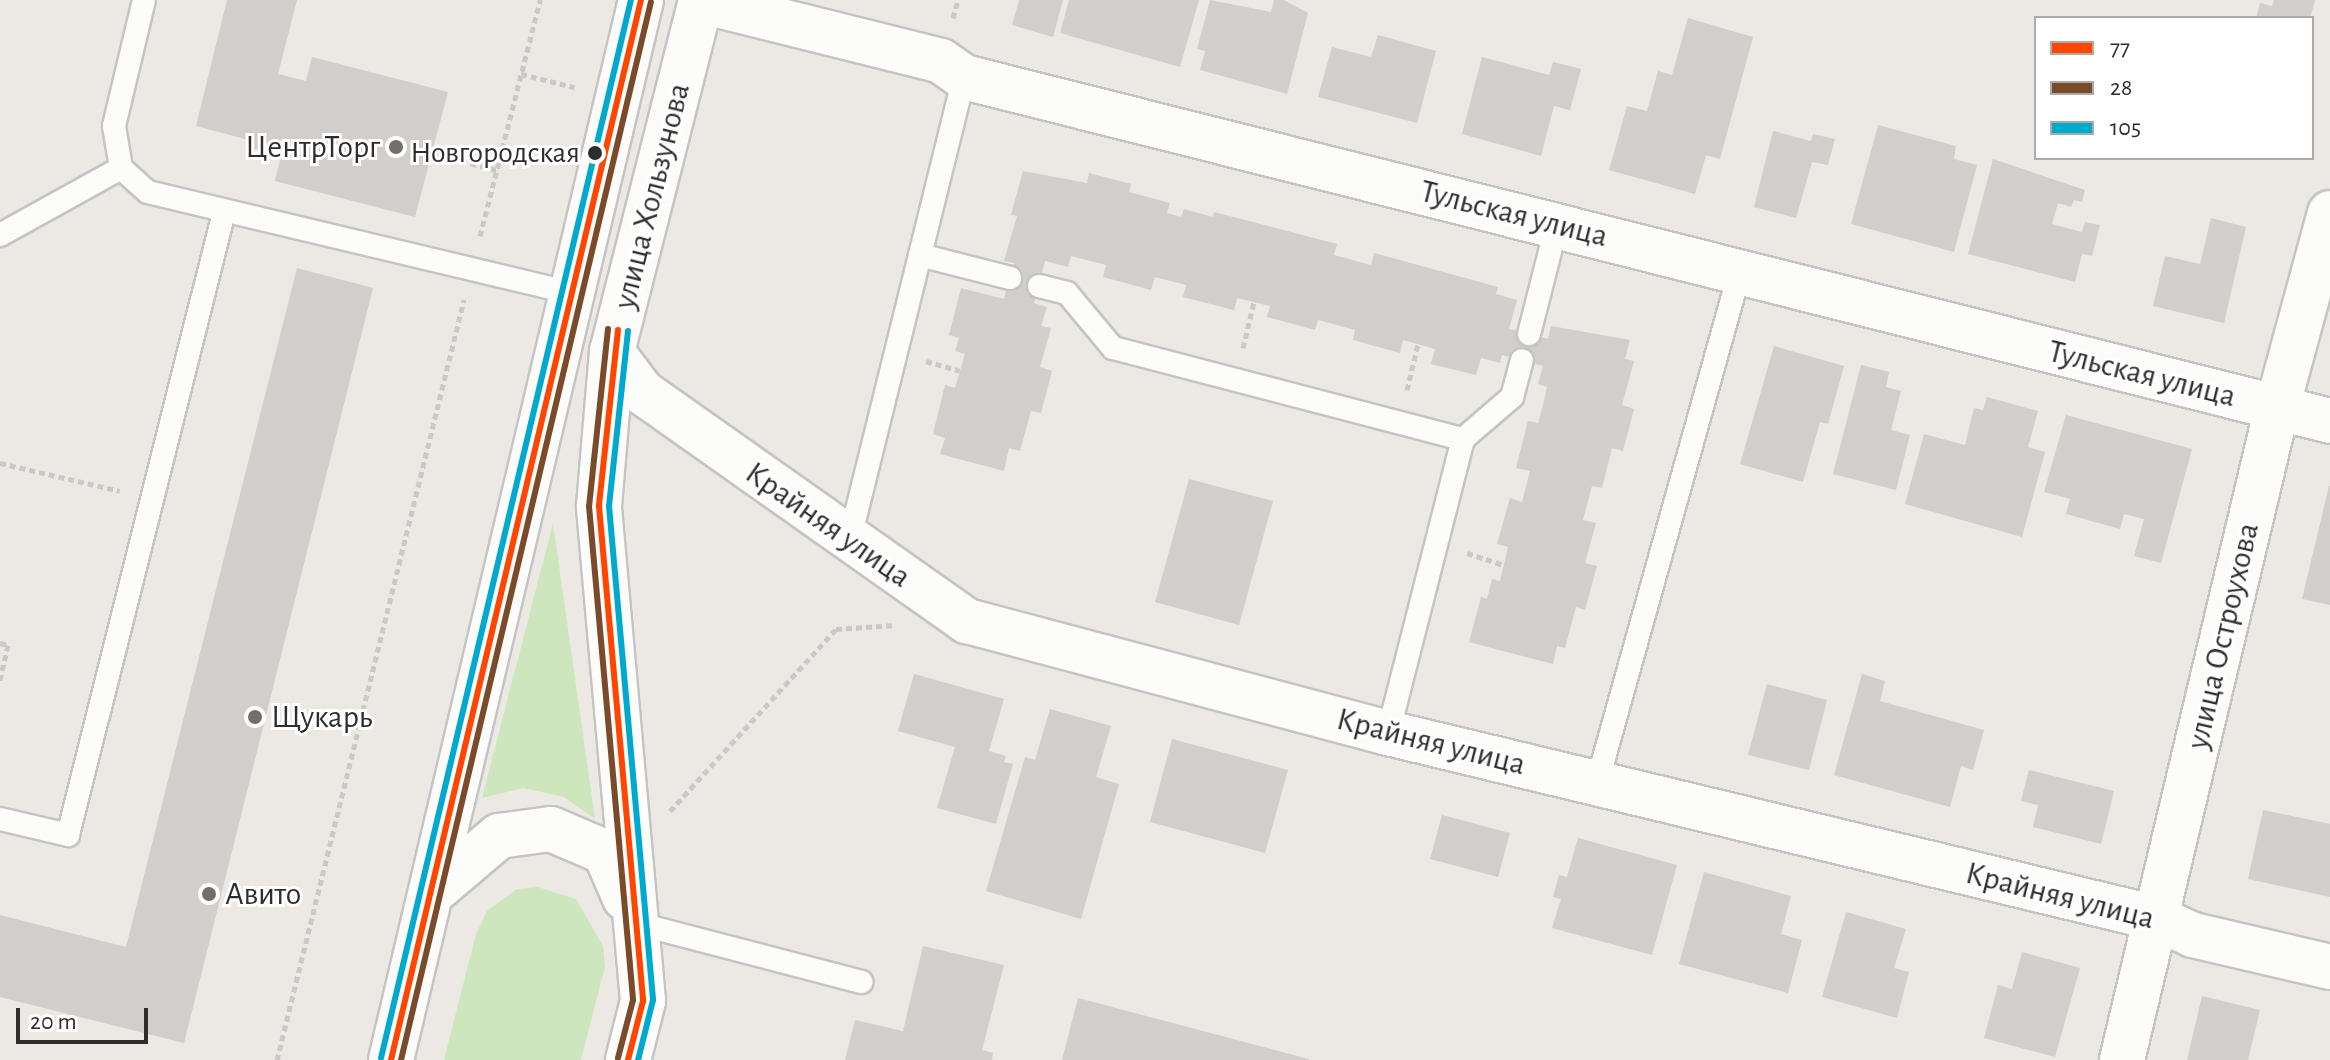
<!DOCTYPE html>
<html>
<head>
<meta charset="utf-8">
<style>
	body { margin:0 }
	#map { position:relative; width:2330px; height:1060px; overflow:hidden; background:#ece8e4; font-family:"Alegreya Sans",sans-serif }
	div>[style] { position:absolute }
	.green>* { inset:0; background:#cee6be }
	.building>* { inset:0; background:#d1cecb }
	.path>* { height:5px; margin-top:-2.5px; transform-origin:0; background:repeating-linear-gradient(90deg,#c9c9c8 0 6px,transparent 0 10px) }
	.roads { filter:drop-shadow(2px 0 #c5c4c5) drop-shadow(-2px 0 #c5c4c5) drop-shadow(0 2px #c5c4c5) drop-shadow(0 -2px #c5c4c5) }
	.lane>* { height:22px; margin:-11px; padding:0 11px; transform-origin:11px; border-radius:11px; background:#fcfcfb }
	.street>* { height:44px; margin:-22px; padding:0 22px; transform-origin:22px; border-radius:22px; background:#fcfcfb }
	.secondary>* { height:44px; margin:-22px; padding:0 22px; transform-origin:22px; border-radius:22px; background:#fcfcfb }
	.bus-1>* { height:6px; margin:-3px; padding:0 3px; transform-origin:3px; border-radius:3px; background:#ff4500 }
	.bus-2>* { height:6px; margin:-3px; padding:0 3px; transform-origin:3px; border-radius:3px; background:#7a4b2a }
	.bus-3>* { height:6px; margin:-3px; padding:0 3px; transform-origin:3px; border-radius:3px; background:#00a9ce }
	.dots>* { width:22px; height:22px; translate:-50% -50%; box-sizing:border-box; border:4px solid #fff; border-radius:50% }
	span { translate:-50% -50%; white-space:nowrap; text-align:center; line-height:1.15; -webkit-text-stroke:6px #fff; paint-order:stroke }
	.bus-label { font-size:30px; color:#2e2e2e }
	.right { translate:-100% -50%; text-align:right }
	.poi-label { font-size:32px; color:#2e2e2e }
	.left { translate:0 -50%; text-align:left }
	.street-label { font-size:32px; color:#2e2e2e }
	.legend { position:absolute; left:2034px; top:16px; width:280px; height:144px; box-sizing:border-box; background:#fff; border:2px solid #ababab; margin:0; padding:10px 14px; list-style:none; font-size:24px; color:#2e2e2e }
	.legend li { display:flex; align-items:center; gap:16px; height:40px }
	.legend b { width:40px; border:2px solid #ababab }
	.scale { position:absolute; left:16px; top:1008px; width:132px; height:36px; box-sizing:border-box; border:4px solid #2e2e2e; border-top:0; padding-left:10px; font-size:24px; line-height:28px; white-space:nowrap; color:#2e2e2e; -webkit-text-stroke:6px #fff; paint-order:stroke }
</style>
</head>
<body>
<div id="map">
	<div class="green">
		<div style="clip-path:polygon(553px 523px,595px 819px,564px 797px,523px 788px,482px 798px)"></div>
		<div style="clip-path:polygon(538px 887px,576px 899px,603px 946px,605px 967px,581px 1060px,444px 1060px,476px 934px,487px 911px,517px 889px)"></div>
	</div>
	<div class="building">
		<div style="clip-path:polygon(227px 0,297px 0,278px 74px,306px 81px,312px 57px,448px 92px,415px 217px,275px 181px,281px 156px,248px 147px,249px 140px,196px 126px)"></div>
		<div style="clip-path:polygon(1019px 0,1063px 0,1053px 37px,1012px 25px)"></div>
		<div style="clip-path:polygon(1069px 0,1199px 0,1180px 67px,1060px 33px)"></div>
		<div style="clip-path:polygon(1210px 0,1271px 12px,1274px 0,1284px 0,1308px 13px,1287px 94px,1200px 70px,1205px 51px,1197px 49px)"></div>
		<div style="clip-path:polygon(2274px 0,2315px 0,2310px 18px,2256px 18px,2260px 3px,2272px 6px)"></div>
		<div style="clip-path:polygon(1688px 18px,1753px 37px,1720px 159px,1706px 155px,1695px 194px,1609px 170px,1627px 106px,1647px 111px,1658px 71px,1672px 75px)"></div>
		<div style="clip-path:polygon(1378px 35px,1436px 51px,1417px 123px,1318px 97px,1332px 47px,1371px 57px)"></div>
		<div style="clip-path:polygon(1482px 57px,1549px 75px,1553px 62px,1581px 69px,1570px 110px,1554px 106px,1541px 156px,1462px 134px)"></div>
		<div style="clip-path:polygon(1878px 125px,1956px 146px,1954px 159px,1977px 165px,1954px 252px,1851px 224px)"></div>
		<div style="clip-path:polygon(1773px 131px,1811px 141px,1813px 134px,1835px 139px,1828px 165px,1812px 162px,1796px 218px,1754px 207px)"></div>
		<div style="clip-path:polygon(1993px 159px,2085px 190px,2082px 202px,2074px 200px,2071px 207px,2058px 203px,2052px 224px,2082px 232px,2085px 222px,2100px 225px,2092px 256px,2082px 254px,2075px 282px,1968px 254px)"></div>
		<div style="clip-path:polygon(1023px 171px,1087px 183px,1089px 173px,1131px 184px,1129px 192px,1170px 203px,1167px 213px,1181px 217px,1184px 209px,1213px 217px,1214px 212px,1337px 244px,1334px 255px,1371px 265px,1374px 253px,1498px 287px,1496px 294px,1517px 300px,1509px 329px,1548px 339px,1551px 326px,1630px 340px,1625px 359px,1634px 361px,1622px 405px,1634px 409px,1623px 451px,1612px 448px,1602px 488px,1592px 486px,1583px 520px,1596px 523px,1585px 563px,1597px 566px,1585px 610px,1576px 607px,1565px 648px,1557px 646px,1553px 664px,1469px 642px,1481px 597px,1487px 599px,1492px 579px,1500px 581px,1508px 547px,1497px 544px,1510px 498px,1522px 502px,1530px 471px,1516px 468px,1528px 421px,1538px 423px,1543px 405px,1547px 387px,1538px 384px,1543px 366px,1502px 355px,1500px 363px,1481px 358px,1476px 375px,1431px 364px,1435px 349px,1403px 340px,1400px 353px,1353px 340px,1355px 330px,1318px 320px,1315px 330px,1267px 317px,1270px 306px,1237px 298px,1234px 310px,1183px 297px,1186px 285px,1155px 277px,1151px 290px,1103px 277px,1106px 265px,1071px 256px,1068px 267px,1045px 261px,1034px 303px,1047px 307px,1041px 326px,1051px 328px,1040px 367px,1052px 371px,1041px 413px,1031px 411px,1020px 451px,1009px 448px,1004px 471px,940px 454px,945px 438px,933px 434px,945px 385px,955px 388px,965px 354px,955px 351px,959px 338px,949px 335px,961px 288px,1004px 299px,1014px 263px,1004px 261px,1017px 216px,1011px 215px)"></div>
		<div style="clip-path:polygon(2211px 218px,2246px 227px,2224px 323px,2153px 306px,2165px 256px,2200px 264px)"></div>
		<div style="clip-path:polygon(297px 268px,373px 288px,184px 1043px,0 997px,0 915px,126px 947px)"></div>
		<div style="clip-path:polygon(1774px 346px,1844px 366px,1828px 424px,1820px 422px,1803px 482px,1740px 464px)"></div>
		<div style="clip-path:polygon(1861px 365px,1889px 372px,1886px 387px,1901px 391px,1891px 430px,1910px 435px,1896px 490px,1833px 474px)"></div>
		<div style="clip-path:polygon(1987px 397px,2038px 411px,2028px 447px,2045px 452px,2022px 537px,1905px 504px,1924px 434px,1965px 445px,1974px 408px,1983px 410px)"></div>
		<div style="clip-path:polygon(2066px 415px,2192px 449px,2161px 563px,2134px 556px,2144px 519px,2124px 514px,2120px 529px,2066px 514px,2070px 499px,2044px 492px)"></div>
		<div style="clip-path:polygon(1189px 479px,1273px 501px,1239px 625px,1155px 602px)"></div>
		<div style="clip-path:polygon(2329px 486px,2330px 486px,2330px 605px,2302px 599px)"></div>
		<div style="clip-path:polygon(914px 674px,1004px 699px,989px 751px,1006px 756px,1004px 762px,1013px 764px,996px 824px,937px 808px,955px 747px,898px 731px)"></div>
		<div style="clip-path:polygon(1862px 674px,1885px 681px,1880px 701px,1984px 730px,1973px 770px,1961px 766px,1950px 807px,1834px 775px)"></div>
		<div style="clip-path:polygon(1767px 684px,1827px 700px,1809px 770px,1748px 755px)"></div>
		<div style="clip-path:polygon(1050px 709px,1111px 726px,1096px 777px,1119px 784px,1081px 919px,986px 891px,1025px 757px,1035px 760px)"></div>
		<div style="clip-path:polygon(1172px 739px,1288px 770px,1265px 853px,1150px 822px)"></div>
		<div style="clip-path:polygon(2029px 770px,2114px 791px,2101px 844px,2033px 827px,2038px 805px,2021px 801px)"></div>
		<div style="clip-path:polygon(2263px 810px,2330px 824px,2330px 897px,2248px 879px)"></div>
		<div style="clip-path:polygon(1442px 815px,1510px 833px,1498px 877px,1430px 859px)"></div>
		<div style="clip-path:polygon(1578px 838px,1677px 865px,1652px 955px,1552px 928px,1561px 899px,1553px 897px,1559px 875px,1567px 877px)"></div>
		<div style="clip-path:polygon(1704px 872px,1791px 896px,1781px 934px,1802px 940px,1788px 993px,1679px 964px)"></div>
		<div style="clip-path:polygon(1846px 912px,1906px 929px,1894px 968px,1909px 972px,1897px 1018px,1822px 997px)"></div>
		<div style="clip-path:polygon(923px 946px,1004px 965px,982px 1050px,993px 1053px,992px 1060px,845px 1060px,855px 1020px,903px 1031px)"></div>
		<div style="clip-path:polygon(2022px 952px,2080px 968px,2055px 1057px,1984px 1038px,1998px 985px,2012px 989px)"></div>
		<div style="clip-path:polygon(2202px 996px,2260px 1010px,2248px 1060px,2187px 1060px)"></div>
		<div style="clip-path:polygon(1078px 998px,1309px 1059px,1309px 1060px,1062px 1060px)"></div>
	</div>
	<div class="path">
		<div style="left:953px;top:18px;width:19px;rotate:-74deg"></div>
		<div style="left:521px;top:74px;width:55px;rotate:13.8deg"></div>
		<div style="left:432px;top:153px;width:67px;rotate:14.7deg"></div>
		<div style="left:480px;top:236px;width:244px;rotate:-75.7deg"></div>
		<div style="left:1243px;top:348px;width:47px;rotate:-76.6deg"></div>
		<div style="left:926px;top:361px;width:35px;rotate:16deg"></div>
		<div style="left:1407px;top:390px;width:47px;rotate:-76.6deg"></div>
		<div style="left:0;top:463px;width:123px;rotate:13.1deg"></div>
		<div style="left:1467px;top:553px;width:39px;rotate:18deg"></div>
		<div style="left:0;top:643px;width:8px;rotate:14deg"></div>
		<div style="left:8px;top:645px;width:37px;rotate:103deg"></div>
		<div style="left:670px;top:811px;width:246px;rotate:-47.6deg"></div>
		<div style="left:836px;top:629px;width:60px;rotate:-3.8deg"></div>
		<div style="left:277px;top:1060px;width:783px;rotate:-76.18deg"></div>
	</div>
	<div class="roads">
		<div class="lane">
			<div style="left:144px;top:0;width:130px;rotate:103.4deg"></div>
			<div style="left:114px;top:126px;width:43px;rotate:80.5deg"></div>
			<div style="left:121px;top:168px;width:36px;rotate:42deg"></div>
			<div style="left:148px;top:192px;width:433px;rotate:13.4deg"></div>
			<div style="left:0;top:235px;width:138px;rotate:-29deg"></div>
			<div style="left:920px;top:255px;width:93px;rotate:14.3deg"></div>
			<div style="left:1039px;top:286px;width:29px;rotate:14deg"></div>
			<div style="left:1067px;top:293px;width:72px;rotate:50.1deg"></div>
			<div style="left:1113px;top:348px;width:362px;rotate:14.6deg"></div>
			<div style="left:1463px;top:439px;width:303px;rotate:104.3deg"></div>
			<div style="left:1529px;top:334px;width:114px;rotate:-75.7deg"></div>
			<div style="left:1463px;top:439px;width:65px;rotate:-40.6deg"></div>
			<div style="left:1512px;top:397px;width:38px;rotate:-75deg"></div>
			<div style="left:849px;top:542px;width:479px;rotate:-76.1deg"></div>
			<div style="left:1597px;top:783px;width:532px;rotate:-74.4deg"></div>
			<div style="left:0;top:819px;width:70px;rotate:13.2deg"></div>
			<div style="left:68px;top:835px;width:642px;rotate:-75.94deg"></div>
			<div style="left:635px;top:923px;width:234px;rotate:14.6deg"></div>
		</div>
		<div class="street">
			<div style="left:701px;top:1px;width:247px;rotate:14deg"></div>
			<div style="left:941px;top:61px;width:28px;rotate:35deg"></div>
			<div style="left:964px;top:77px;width:1409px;rotate:14.13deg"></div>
			<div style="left:612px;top:352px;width:50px;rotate:53.1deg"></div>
			<div style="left:642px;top:392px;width:398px;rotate:35.2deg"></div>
			<div style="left:967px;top:621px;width:436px;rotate:14.9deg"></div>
			<div style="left:1388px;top:733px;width:790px;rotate:13.54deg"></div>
			<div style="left:2156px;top:918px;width:41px;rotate:24.7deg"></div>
			<div style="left:2193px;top:935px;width:141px;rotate:13.1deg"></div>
			<div style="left:2122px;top:1060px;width:670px;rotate:-76.63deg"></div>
			<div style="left:2277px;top:408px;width:202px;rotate:-74.8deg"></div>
		</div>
		<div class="secondary">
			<div style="left:433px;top:892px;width:87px;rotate:-40.3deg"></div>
			<div style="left:499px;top:836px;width:52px;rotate:-7.7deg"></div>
			<div style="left:551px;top:829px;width:59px;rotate:23.1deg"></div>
			<div style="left:605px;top:852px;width:50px;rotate:66.5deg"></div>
			<div style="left:391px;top:1060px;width:1089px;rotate:-76.73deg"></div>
			<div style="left:628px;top:1060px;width:61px;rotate:-75.7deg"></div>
			<div style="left:643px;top:1001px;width:497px;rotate:-95.1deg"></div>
			<div style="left:599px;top:506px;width:155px;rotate:-85.2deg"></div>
			<div style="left:612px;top:352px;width:363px;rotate:-75.8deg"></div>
		</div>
	</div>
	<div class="bus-1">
		<div style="left:618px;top:330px;width:177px;rotate:96.2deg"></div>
		<div style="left:599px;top:506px;width:497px;rotate:84.9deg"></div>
		<div style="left:643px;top:1001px;width:61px;rotate:104.3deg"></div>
		<div style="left:391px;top:1060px;width:1089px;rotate:-76.73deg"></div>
	</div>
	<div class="bus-2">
		<div style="left:608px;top:329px;width:178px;rotate:96.1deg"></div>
		<div style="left:589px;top:506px;width:496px;rotate:84.9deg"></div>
		<div style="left:633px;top:1000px;width:60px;rotate:104.5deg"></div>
		<div style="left:401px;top:1060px;width:1087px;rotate:-76.71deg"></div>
	</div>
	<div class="bus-3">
		<div style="left:628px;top:331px;width:176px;rotate:96.2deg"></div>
		<div style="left:609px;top:506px;width:496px;rotate:84.9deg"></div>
		<div style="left:653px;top:1000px;width:62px;rotate:104deg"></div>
		<div style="left:381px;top:1058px;width:1087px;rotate:-76.71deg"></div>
	</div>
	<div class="dots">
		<div style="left:396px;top:147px;background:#706f6e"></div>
		<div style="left:595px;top:153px;background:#2e2e2e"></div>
		<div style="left:255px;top:717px;background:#706f6e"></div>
		<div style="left:209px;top:894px;background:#706f6e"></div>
	</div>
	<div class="bus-label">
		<span class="right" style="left:580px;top:153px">Новгородская</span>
	</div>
	<div class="poi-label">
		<span class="right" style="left:380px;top:147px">ЦентрТорг</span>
		<span class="left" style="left:271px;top:717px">Щукарь</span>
		<span class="left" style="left:225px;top:894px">Авито</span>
	</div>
	<div class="street-label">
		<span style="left:652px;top:196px;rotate:-76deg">улица Хользунова</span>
		<span style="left:1514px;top:214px;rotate:14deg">Тульская улица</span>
		<span style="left:2142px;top:374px;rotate:14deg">Тульская улица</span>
		<span style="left:828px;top:525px;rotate:35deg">Крайняя улица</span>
		<span style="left:2223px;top:636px;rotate:-77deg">улица Остроухова</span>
		<span style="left:1431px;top:742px;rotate:14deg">Крайняя улица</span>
		<span style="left:2060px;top:896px;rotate:14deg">Крайняя улица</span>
	</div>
	<ul class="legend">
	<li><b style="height:10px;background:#ff4500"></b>77</li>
	<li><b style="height:10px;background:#7a4b2a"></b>28</li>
	<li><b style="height:10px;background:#00a9ce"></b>105</li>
	</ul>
	<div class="scale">20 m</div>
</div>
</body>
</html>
